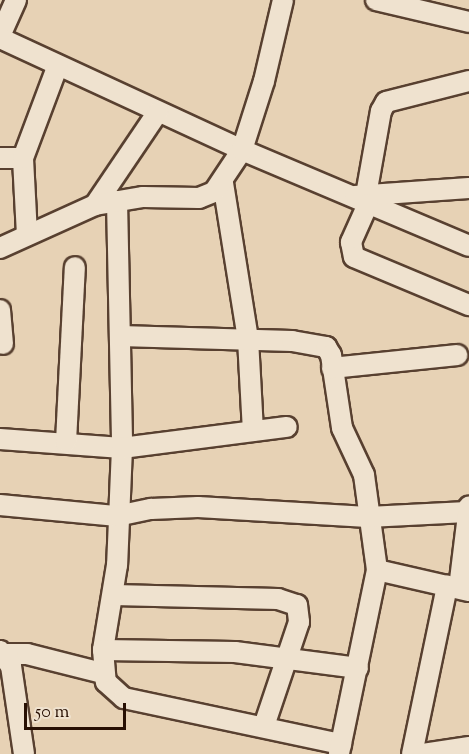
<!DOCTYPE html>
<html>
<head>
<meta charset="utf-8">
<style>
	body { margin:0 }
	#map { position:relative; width:469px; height:754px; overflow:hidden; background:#e7d2b5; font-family:"Sorts Mill Goudy",serif }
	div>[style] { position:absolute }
	.roads { filter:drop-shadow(2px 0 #584030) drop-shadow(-2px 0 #584030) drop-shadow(0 2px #584030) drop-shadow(0 -2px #584030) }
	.minor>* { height:20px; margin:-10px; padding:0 10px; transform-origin:10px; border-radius:10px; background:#efe2cf }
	span { translate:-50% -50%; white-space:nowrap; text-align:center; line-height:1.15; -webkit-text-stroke:6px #efe2cf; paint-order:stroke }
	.scale { position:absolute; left:24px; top:703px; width:102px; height:27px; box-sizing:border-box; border:3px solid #281003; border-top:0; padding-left:8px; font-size:18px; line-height:21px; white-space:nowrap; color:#281003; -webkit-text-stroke:4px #efe2cf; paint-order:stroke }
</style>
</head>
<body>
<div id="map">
	<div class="roads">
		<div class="minor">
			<div style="left:376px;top:0;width:96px;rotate:13.3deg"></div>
			<div style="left:0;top:36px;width:39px;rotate:-66deg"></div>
			<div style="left:0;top:38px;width:267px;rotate:24.8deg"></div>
			<div style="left:242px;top:150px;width:246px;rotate:22.9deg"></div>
			<div style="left:0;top:158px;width:23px"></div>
			<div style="left:223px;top:183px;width:158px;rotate:80.9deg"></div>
			<div style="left:248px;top:339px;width:92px;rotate:86.9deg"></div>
			<div style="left:366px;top:195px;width:85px;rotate:-79.9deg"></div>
			<div style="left:381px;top:111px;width:10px;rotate:-61deg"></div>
			<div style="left:386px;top:102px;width:86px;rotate:-14.2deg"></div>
			<div style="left:355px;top:196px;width:114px;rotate:-4deg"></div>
			<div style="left:117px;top:201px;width:247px;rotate:88.8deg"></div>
			<div style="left:122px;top:448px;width:117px;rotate:92.4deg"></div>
			<div style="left:117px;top:565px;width:86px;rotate:99.4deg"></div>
			<div style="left:103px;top:650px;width:32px;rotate:85deg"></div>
			<div style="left:106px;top:682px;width:24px;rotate:42deg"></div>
			<div style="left:124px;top:698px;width:222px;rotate:12deg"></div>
			<div style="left:368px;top:204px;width:42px;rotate:114.1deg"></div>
			<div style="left:351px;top:242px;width:15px;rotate:79deg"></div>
			<div style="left:354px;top:257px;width:125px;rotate:22.7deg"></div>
			<div style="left:95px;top:205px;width:112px;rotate:-55.9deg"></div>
			<div style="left:27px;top:235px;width:77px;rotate:-93deg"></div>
			<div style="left:23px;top:158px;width:99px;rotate:-69.4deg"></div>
			<div style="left:0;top:248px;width:104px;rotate:-24.4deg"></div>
			<div style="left:95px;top:205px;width:49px;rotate:-9.5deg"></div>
			<div style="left:143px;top:197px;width:56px;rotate:1deg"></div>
			<div style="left:199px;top:198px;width:16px;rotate:-22deg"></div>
			<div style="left:214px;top:192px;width:50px;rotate:-56.3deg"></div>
			<div style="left:242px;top:150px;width:72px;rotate:-72.3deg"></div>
			<div style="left:264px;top:81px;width:83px;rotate:-76.8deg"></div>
			<div style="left:0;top:310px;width:34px;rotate:85deg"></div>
			<div style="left:120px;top:336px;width:172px;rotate:1.7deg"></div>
			<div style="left:292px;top:341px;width:35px;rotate:10deg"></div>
			<div style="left:326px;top:347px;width:9px;rotate:58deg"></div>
			<div style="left:331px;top:355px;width:74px;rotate:81.4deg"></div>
			<div style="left:342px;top:428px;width:52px;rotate:64.9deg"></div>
			<div style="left:364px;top:475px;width:96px;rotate:82.2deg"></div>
			<div style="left:377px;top:570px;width:188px;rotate:101.7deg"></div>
			<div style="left:332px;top:368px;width:126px;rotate:-5.9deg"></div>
			<div style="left:0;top:439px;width:122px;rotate:4.2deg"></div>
			<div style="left:122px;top:448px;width:166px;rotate:-7.3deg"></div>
			<div style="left:66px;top:442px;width:175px;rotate:-87.1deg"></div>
			<div style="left:0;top:505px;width:118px;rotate:5.4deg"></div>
			<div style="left:117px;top:516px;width:35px;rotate:-12deg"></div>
			<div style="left:151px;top:509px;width:47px;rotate:-2.4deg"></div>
			<div style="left:198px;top:507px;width:170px;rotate:3.4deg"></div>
			<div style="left:368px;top:517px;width:99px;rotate:-2.9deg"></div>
			<div style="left:377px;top:570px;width:94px;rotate:12.9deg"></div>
			<div style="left:459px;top:588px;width:82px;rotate:-83deg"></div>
			<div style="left:114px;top:595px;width:164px;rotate:1.4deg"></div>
			<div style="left:278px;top:599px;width:20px;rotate:18deg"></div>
			<div style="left:297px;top:605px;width:17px;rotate:83deg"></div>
			<div style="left:299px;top:622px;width:110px;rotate:108.6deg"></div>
			<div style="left:103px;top:650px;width:132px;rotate:0.9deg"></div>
			<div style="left:235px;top:652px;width:124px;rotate:7.4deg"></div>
			<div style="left:0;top:651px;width:19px;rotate:54deg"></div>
			<div style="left:11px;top:666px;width:89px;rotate:81.6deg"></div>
			<div style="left:5px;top:654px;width:22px"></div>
			<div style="left:27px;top:654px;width:77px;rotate:14.2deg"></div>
			<div style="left:412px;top:754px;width:172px;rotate:-78.2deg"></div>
			<div style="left:423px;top:754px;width:47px;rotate:-8.7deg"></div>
		</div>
	</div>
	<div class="scale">50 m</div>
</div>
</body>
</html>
